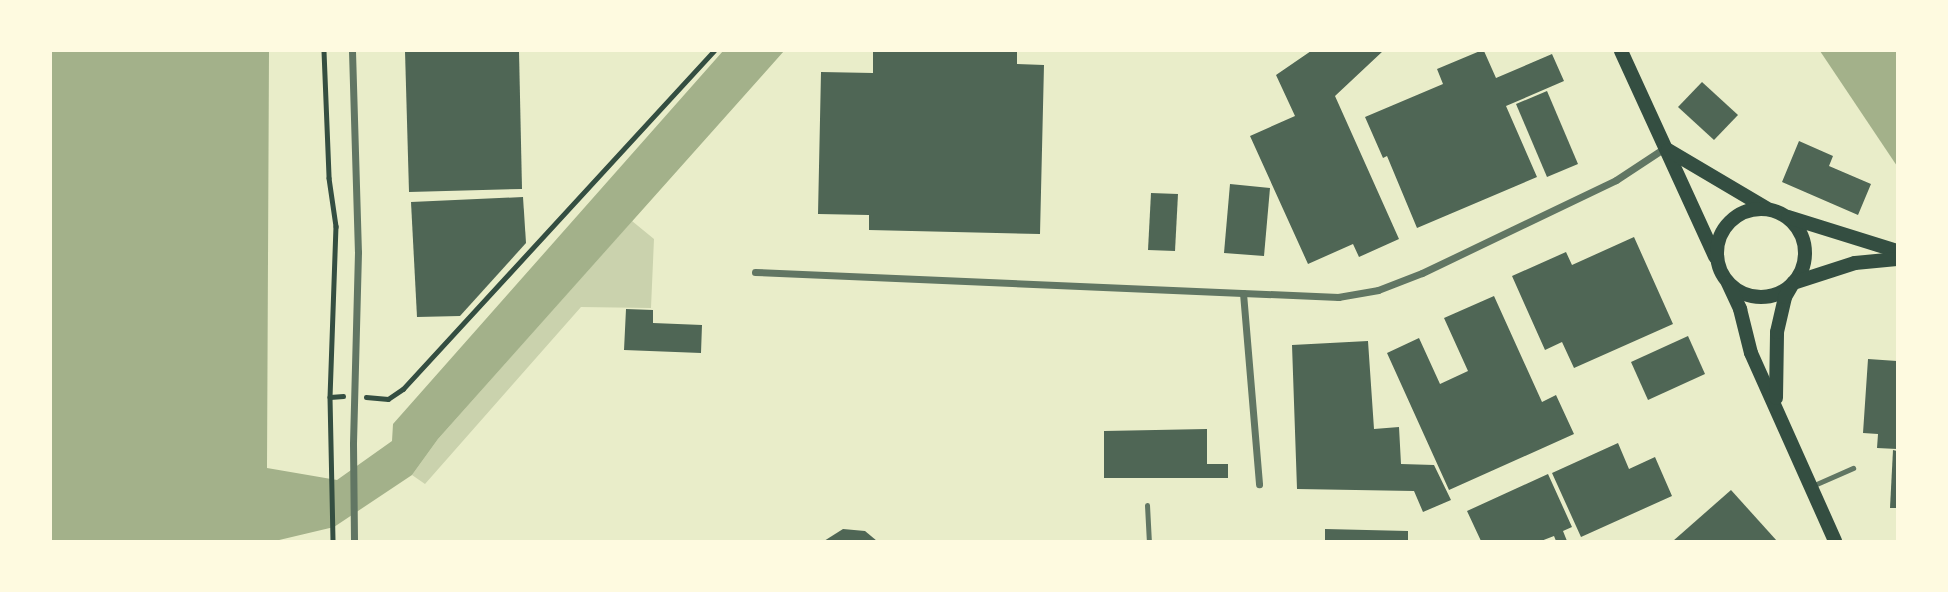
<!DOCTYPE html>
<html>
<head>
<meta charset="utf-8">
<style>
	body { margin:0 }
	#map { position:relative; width:1948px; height:592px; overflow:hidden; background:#e9edc9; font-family:"Public Sans",sans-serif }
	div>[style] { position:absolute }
	.green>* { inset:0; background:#cad2ad }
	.water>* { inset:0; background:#a3b18a }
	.building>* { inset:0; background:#4f6655 }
	.path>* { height:4.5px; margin:-2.25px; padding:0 2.25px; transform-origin:2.25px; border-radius:2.25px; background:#344e41 }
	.service>* { height:5px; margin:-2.5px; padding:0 2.5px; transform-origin:2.5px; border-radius:2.5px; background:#617663 }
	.minor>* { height:7px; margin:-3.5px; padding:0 3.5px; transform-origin:3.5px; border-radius:3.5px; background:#617663 }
	.secondary>* { height:14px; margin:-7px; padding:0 7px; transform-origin:7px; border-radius:7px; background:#344e41 }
	.secondary>.ring { margin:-7px; padding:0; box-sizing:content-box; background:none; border:14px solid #344e41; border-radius:50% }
	span { translate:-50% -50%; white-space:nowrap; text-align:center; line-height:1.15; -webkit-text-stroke:5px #fefae0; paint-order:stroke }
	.frame { position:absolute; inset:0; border:52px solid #fefae0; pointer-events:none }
</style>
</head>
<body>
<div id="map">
	<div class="green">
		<div style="clip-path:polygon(632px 221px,654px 239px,651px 308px,581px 307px,425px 484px,412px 475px,438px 439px)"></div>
	</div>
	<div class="water">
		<div style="clip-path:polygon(51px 51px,269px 51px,267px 468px,337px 480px,392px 441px,393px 424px,723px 51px,784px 51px,438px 439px,412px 475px,334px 527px,275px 541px,51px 541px)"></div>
		<div style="clip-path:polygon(1820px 51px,1897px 51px,1897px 166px)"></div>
	</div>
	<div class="building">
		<div style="clip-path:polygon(405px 51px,519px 51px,522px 189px,409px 192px)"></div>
		<div style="clip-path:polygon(873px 51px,1017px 51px,1017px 64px,1044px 65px,1040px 234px,869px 230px,869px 215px,818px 214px,821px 72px,873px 73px)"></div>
		<div style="clip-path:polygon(1311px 51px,1383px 51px,1335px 96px,1399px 239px,1359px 257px,1353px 244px,1308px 264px,1250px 136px,1295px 116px,1276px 75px)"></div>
		<div style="clip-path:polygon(1480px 51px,1484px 51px,1496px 78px,1552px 54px,1564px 81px,1506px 106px,1537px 177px,1417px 228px,1387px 156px,1383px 158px,1365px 117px,1443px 84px,1437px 69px)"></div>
		<div style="clip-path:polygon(1702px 82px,1738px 115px,1714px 140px,1678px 107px)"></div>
		<div style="clip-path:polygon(1547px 91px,1578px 164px,1547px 177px,1516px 104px)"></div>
		<div style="clip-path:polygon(1799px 141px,1833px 156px,1829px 166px,1871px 184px,1858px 215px,1782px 182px)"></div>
		<div style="clip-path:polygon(1230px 184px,1270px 188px,1264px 256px,1224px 253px)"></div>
		<div style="clip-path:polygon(1151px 193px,1178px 194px,1175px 251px,1148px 250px)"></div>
		<div style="clip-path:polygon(523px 197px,526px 243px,460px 316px,417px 317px,411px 202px)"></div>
		<div style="clip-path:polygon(1634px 237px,1673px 324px,1574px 368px,1562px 342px,1545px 350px,1512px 276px,1566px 252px,1572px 265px)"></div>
		<div style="clip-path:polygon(1494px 296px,1542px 402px,1556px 395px,1574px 434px,1449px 490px,1387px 353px,1419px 338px,1440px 384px,1468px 371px,1444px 318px)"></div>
		<div style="clip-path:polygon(626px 309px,653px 310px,653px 323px,702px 325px,701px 353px,624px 350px)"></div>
		<div style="clip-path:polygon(1688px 336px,1705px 374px,1648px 400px,1631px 362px)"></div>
		<div style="clip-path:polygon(1368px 341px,1374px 429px,1399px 427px,1401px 464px,1434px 465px,1451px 500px,1423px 512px,1414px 491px,1297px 489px,1292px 345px)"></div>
		<div style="clip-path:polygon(1868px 359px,1897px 361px,1897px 449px,1877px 448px,1878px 434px,1863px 433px)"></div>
		<div style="clip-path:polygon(1207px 429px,1207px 464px,1228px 464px,1228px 478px,1104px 478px,1104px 431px)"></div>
		<div style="clip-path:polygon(1618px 443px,1629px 469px,1655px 457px,1672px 496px,1581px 537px,1552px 473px)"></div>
		<div style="clip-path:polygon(1893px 450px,1897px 451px,1897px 508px,1890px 508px)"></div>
		<div style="clip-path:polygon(1548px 474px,1572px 527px,1563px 531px,1567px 541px,1556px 541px,1554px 536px,1541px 541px,1481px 541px,1467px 511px)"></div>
		<div style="clip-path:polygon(1731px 490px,1777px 541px,1673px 541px)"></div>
		<div style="clip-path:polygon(843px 529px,865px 531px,877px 541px,824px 541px)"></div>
		<div style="clip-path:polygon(1325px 529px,1408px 531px,1408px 541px,1325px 541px)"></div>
	</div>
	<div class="path">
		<div style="left:324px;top:51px;width:127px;rotate:87.7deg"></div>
		<div style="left:329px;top:178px;width:49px;rotate:81.7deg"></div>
		<div style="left:336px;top:226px;width:171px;rotate:92deg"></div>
		<div style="left:330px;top:397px;width:144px;rotate:88.8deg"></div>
		<div style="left:330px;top:397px;width:13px;rotate:-4deg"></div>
		<div style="left:366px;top:397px;width:22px;rotate:5deg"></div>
		<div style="left:388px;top:399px;width:18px;rotate:-34deg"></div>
		<div style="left:403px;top:389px;width:459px;rotate:-47.4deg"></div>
	</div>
	<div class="service">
		<div style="left:1812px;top:486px;width:45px;rotate:-23.7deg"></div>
		<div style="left:1147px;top:505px;width:36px;rotate:87deg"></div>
	</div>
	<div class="minor">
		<div style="left:352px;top:51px;width:201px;rotate:88.3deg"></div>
		<div style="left:358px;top:252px;width:192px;rotate:91.5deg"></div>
		<div style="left:353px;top:444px;width:97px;rotate:89.4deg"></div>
		<div style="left:755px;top:272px;width:584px;rotate:2.46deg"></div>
		<div style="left:1338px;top:297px;width:41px;rotate:-9.9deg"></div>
		<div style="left:1378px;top:290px;width:47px;rotate:-21.1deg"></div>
		<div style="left:1422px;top:273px;width:215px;rotate:-25.6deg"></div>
		<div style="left:1616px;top:180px;width:60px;rotate:-33.4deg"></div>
		<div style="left:1243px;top:293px;width:192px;rotate:85.2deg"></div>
	</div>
	<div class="secondary">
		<div style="left:1621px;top:51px;width:226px;rotate:65.4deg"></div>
		<div style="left:1668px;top:150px;width:114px;rotate:30.6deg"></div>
		<div class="ring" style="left:1717px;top:209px;width:74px;height:74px"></div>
		<div style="left:1788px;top:217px;width:114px;rotate:17.3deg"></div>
		<div style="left:1728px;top:283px;width:29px;rotate:65deg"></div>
		<div style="left:1740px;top:309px;width:45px;rotate:76deg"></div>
		<div style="left:1751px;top:353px;width:206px;rotate:65.9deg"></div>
		<div style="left:1776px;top:398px;width:66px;rotate:-89.1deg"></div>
		<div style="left:1777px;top:332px;width:36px;rotate:-77deg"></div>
		<div style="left:1785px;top:297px;width:16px;rotate:-60deg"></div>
		<div style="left:1793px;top:283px;width:65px;rotate:-17.9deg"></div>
		<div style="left:1855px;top:263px;width:42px;rotate:-5.4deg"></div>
	</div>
	<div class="frame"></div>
</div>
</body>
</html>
